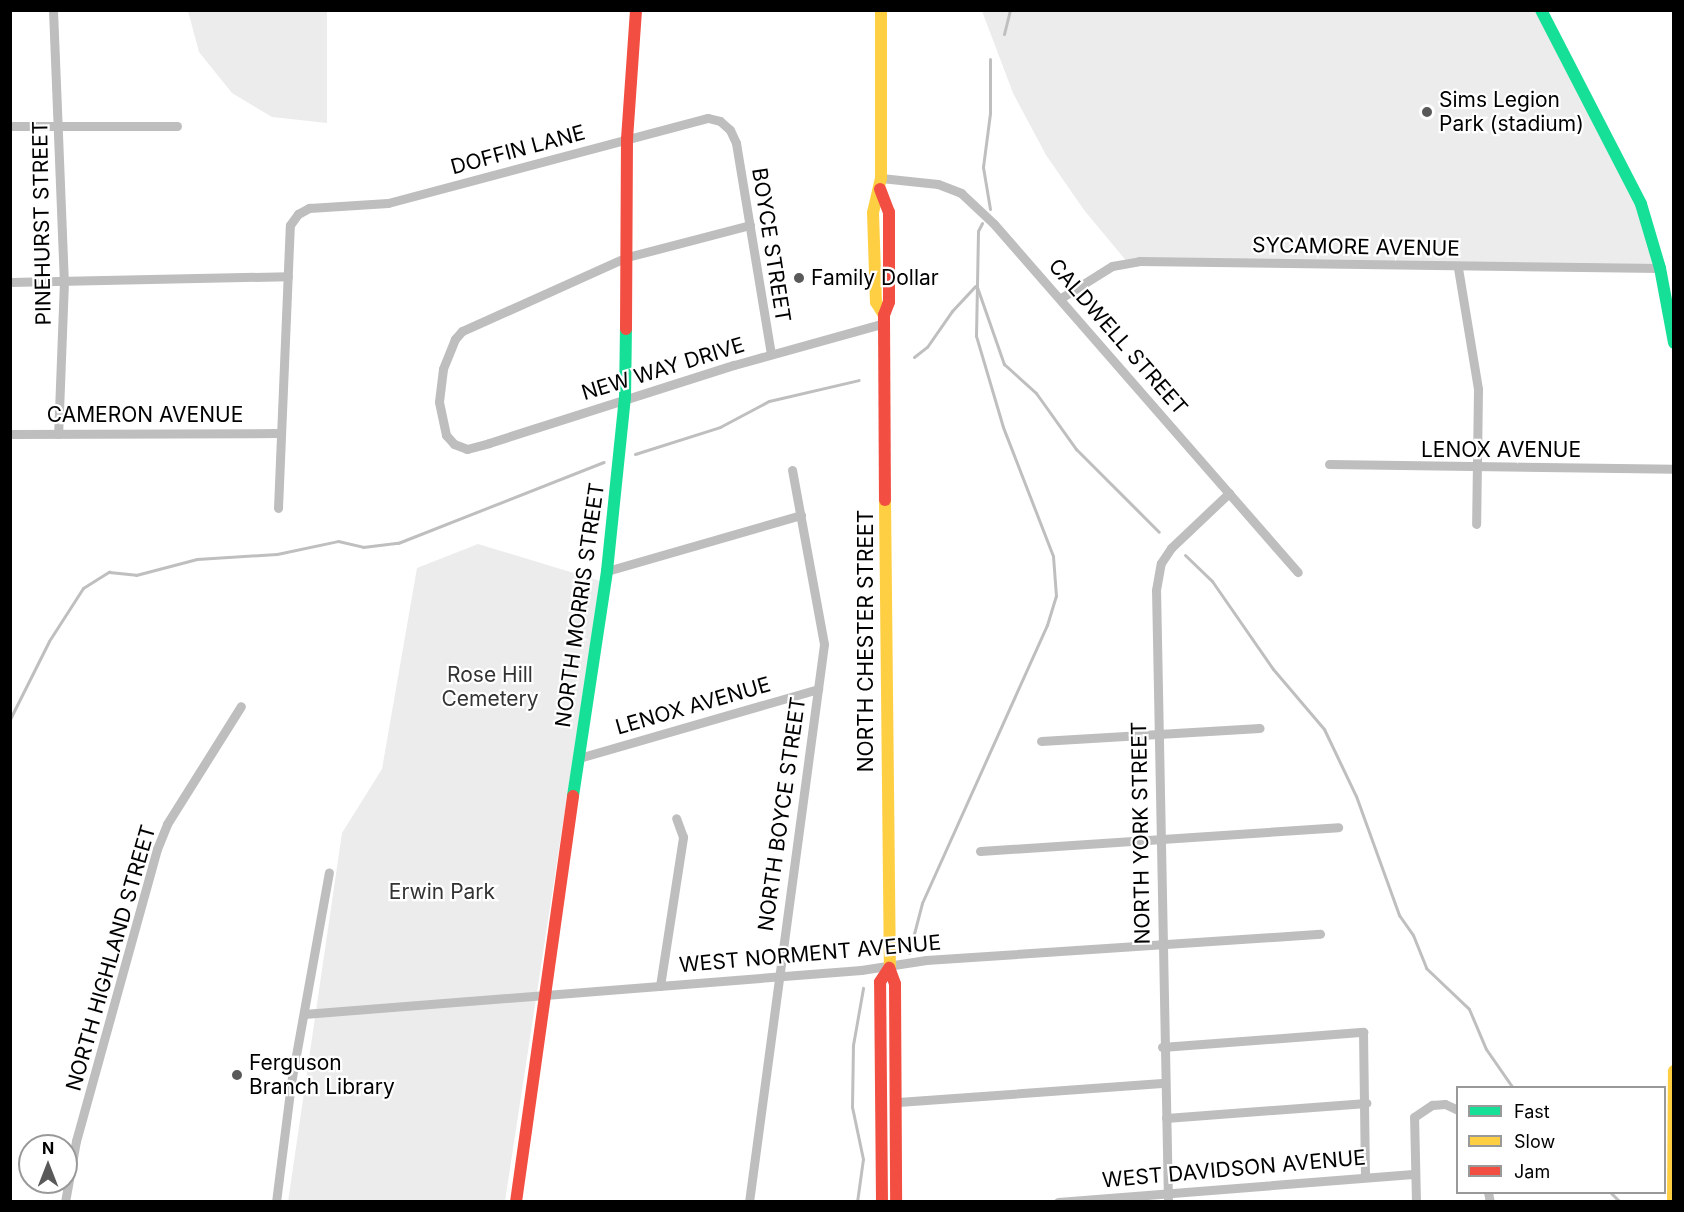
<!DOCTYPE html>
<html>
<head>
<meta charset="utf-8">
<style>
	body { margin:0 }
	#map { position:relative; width:1684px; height:1212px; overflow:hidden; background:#fff; font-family:Inter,sans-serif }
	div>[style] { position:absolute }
	.green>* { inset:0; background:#ececec }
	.stream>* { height:3px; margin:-1.5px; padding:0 1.5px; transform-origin:1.5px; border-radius:1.5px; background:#bfbfbf }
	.street>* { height:9px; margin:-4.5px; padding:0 4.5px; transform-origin:4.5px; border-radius:4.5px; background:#bebebe }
	.fast>* { height:12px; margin:-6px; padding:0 6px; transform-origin:6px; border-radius:6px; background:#16e098 }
	.slow>* { height:12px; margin:-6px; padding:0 6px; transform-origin:6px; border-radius:6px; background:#ffcf43 }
	.jam>* { height:12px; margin:-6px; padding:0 6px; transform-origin:6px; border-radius:6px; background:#f24e42 }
	.dots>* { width:16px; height:16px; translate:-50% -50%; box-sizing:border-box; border:3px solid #fff; border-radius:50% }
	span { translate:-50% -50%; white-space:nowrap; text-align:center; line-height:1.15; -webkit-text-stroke:4.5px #fff; paint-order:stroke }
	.poi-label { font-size:21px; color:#000 }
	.left { translate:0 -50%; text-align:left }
	.street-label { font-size:21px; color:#000 }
	.park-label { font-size:21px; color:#333 }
	.frame { position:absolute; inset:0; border:12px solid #000; pointer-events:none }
	.legend { position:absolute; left:1456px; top:1086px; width:210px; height:108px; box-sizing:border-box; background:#fff; border:2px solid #999; margin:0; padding:8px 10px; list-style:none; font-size:18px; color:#000 }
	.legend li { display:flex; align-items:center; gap:12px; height:30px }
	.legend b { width:30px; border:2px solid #999 }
	.north { position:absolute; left:18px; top:1134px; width:60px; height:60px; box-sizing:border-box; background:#fff; border:2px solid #999; border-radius:50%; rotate:0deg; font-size:16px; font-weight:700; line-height:24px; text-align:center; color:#000 }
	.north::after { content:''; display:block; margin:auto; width:21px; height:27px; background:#595959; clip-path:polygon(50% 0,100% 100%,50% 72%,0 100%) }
</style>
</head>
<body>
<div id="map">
	<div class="green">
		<div style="clip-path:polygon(188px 11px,327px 11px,327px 123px,272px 117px,232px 93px,199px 52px)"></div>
		<div style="clip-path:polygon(982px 11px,1541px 11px,1624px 164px,1660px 268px,1128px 263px,1084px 210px,1046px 155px,1013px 93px)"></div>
		<div style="clip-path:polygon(478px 544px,600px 581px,505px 1201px,288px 1202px,342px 833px,382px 769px,417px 568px)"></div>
	</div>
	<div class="stream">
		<div style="left:1004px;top:34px;width:25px;rotate:-76deg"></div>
		<div style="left:990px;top:209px;width:43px;rotate:-99.5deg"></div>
		<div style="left:983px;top:167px;width:54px;rotate:-82.6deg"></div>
		<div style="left:990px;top:113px;width:54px;rotate:-90deg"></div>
		<div style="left:977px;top:287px;width:82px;rotate:70.7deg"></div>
		<div style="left:1004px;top:364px;width:43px;rotate:42.2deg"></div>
		<div style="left:1036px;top:393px;width:69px;rotate:54.5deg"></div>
		<div style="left:1076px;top:449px;width:117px;rotate:45deg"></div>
		<div style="left:914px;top:357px;width:16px;rotate:-38deg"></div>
		<div style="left:927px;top:347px;width:44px;rotate:-55.2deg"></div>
		<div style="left:952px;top:311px;width:34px;rotate:-47deg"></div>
		<div style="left:635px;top:454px;width:89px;rotate:-17.6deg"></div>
		<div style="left:720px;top:427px;width:55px;rotate:-28deg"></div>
		<div style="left:769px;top:401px;width:92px;rotate:-13.1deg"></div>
		<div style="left:1185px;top:555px;width:37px;rotate:44deg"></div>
		<div style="left:1212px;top:581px;width:107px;rotate:55.3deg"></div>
		<div style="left:1273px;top:669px;width:79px;rotate:49.6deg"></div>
		<div style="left:1324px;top:729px;width:74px;rotate:64.5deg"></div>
		<div style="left:1356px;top:796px;width:127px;rotate:70.1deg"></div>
		<div style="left:1399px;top:915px;width:24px;rotate:55deg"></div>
		<div style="left:1413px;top:935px;width:35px;rotate:68deg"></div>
		<div style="left:1426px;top:968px;width:59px;rotate:43.6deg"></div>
		<div style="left:1469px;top:1009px;width:43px;rotate:67deg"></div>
		<div style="left:1486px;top:1049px;width:47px;rotate:55.3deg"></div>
		<div style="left:10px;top:719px;width:87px;rotate:-63.4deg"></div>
		<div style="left:49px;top:641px;width:63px;rotate:-57.3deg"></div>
		<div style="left:83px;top:588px;width:31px;rotate:-32deg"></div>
		<div style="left:109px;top:572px;width:27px;rotate:6deg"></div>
		<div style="left:136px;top:575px;width:63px;rotate:-14.7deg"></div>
		<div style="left:197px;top:559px;width:80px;rotate:-3.6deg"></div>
		<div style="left:277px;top:554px;width:62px;rotate:-12deg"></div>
		<div style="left:338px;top:541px;width:26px;rotate:13deg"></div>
		<div style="left:363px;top:547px;width:35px;rotate:-7deg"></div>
		<div style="left:398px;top:543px;width:221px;rotate:-21.5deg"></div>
		<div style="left:909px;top:953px;width:52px;rotate:-75.4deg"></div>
		<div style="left:922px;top:903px;width:305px;rotate:-65.8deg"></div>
		<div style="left:1047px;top:625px;width:30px;rotate:-73deg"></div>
		<div style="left:1056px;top:596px;width:40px;rotate:-94.3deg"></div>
		<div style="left:1053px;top:556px;width:138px;rotate:-111.2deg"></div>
		<div style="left:1003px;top:427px;width:95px;rotate:-106.5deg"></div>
		<div style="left:976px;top:336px;width:105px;rotate:-88.9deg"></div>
		<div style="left:978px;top:231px;width:9px;rotate:-63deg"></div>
		<div style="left:1610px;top:1192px;width:14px;rotate:45deg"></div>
		<div style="left:857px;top:1202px;width:43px;rotate:-82.1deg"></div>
		<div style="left:863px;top:1159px;width:53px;rotate:-101.9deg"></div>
		<div style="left:852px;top:1107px;width:62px;rotate:-89.1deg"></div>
		<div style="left:853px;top:1045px;width:58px;rotate:-80deg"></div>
	</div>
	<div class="street">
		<div style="left:53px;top:10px;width:271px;rotate:87.7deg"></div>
		<div style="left:64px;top:281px;width:153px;rotate:92.2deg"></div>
		<div style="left:10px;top:126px;width:167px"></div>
		<div style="left:881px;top:178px;width:57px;rotate:6deg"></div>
		<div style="left:938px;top:184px;width:25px;rotate:21deg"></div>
		<div style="left:961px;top:193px;width:45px;rotate:43.2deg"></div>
		<div style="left:994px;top:224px;width:462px;rotate:48.9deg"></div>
		<div style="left:750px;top:225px;width:127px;rotate:165.4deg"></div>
		<div style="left:627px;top:257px;width:181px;rotate:155.8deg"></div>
		<div style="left:462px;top:331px;width:11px;rotate:131deg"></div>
		<div style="left:455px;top:339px;width:32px;rotate:112deg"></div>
		<div style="left:443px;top:369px;width:33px;rotate:97deg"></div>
		<div style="left:439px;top:402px;width:34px;rotate:78deg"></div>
		<div style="left:446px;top:435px;width:12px;rotate:48deg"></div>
		<div style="left:454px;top:444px;width:14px;rotate:21deg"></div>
		<div style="left:467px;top:449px;width:23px;rotate:-15deg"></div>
		<div style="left:489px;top:443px;width:257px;rotate:-17.7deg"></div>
		<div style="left:734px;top:365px;width:156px;rotate:-15.6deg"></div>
		<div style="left:1458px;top:268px;width:123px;rotate:80.6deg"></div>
		<div style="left:1478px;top:389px;width:135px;rotate:90.8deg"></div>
		<div style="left:10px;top:282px;width:278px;rotate:-1.2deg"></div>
		<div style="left:1061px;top:298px;width:60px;rotate:-32.1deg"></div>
		<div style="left:1112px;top:266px;width:27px;rotate:-10deg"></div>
		<div style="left:1139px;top:261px;width:521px;rotate:0.77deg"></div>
		<div style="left:10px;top:434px;width:270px;rotate:-0.2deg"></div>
		<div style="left:1329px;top:464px;width:345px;rotate:0.8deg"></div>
		<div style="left:278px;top:508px;width:283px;rotate:-87.6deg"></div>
		<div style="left:290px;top:225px;width:14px;rotate:-54deg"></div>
		<div style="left:298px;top:214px;width:13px;rotate:-29deg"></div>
		<div style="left:309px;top:208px;width:79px;rotate:-3.6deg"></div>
		<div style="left:388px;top:203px;width:331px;rotate:-14.9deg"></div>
		<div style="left:708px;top:118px;width:12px;rotate:14deg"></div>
		<div style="left:720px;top:121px;width:13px;rotate:42deg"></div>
		<div style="left:730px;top:130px;width:14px;rotate:65deg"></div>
		<div style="left:736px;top:143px;width:214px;rotate:80.6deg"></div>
		<div style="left:607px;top:571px;width:202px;rotate:-16.1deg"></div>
		<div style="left:1041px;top:741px;width:219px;rotate:-3.4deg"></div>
		<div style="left:579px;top:758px;width:249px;rotate:-16.1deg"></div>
		<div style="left:980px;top:851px;width:359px;rotate:-3.8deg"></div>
		<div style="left:660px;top:986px;width:151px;rotate:-81.2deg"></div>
		<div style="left:683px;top:837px;width:20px;rotate:-110deg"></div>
		<div style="left:304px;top:1014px;width:559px;rotate:-4.52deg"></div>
		<div style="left:861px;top:970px;width:66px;rotate:-8.7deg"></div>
		<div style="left:926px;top:960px;width:395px;rotate:-3.8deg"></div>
		<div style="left:1162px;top:1047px;width:202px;rotate:-4.3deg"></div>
		<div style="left:1363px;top:1032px;width:143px;rotate:89.2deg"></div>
		<div style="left:898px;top:1102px;width:268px;rotate:-4.1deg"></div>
		<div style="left:1166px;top:1118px;width:201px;rotate:-4.3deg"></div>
		<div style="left:1488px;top:1192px;width:10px;rotate:79deg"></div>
		<div style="left:65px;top:1202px;width:62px;rotate:-79.8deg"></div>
		<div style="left:76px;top:1141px;width:303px;rotate:-74.5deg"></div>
		<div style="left:157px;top:849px;width:27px;rotate:-68deg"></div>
		<div style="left:167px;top:824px;width:139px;rotate:-57.9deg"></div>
		<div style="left:276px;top:1202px;width:120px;rotate:-82.8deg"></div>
		<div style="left:291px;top:1083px;width:214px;rotate:-79.8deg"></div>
		<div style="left:749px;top:1202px;width:563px;rotate:-82.34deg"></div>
		<div style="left:824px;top:644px;width:177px;rotate:-100.4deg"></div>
		<div style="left:1058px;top:1202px;width:356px;rotate:-4.5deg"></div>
		<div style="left:1168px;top:1202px;width:612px;rotate:-91.12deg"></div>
		<div style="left:1156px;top:590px;width:27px;rotate:-80deg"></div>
		<div style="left:1161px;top:563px;width:18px;rotate:-56deg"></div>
		<div style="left:1171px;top:548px;width:80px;rotate:-43.5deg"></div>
		<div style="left:1416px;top:1202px;width:85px;rotate:-91.3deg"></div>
		<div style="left:1414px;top:1117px;width:22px;rotate:-34deg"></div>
		<div style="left:1432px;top:1105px;width:13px;rotate:-4deg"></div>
		<div style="left:1445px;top:1104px;width:14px;rotate:25deg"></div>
	</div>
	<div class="fast">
		<div style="left:1541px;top:10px;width:218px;rotate:62.7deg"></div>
		<div style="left:1641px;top:204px;width:67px;rotate:73.5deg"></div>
		<div style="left:1660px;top:268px;width:76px;rotate:79.4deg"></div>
		<div style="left:573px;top:796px;width:228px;rotate:-81.4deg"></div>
		<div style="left:607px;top:571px;width:174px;rotate:-84.1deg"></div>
		<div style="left:625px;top:398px;width:69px;rotate:-89.2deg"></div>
	</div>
	<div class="slow">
		<div style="left:881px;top:10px;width:168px;rotate:90deg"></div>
		<div style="left:881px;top:178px;width:36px;rotate:103deg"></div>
		<div style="left:873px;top:213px;width:89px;rotate:88.1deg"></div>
		<div style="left:876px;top:302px;width:15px;rotate:58deg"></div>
		<div style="left:885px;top:500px;width:470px;rotate:89.4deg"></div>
		<div style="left:1673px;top:1202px;width:131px;rotate:-89.6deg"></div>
	</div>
	<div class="jam">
		<div style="left:880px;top:189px;width:25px;rotate:69deg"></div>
		<div style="left:889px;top:212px;width:90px;rotate:90deg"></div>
		<div style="left:889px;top:302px;width:14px;rotate:111deg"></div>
		<div style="left:884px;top:315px;width:185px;rotate:89.7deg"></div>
		<div style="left:626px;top:329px;width:190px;rotate:-89.7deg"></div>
		<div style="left:627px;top:139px;width:129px;rotate:-86deg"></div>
		<div style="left:890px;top:970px;width:15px;rotate:70deg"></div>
		<div style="left:895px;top:984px;width:218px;rotate:89.7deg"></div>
		<div style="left:516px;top:1202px;width:410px;rotate:-82deg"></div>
		<div style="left:882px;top:1202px;width:220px;rotate:-90.5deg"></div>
		<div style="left:880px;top:982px;width:17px;rotate:-57deg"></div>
	</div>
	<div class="dots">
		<div style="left:1427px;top:112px;background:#595959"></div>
		<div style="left:799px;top:278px;background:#595959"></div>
		<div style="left:237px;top:1075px;background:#595959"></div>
	</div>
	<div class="poi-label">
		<span class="left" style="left:1439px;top:112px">Sims Legion<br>Park (stadium)</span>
		<span class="left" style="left:811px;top:278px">Family Dollar</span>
		<span class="left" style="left:249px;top:1075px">Ferguson<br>Branch Library</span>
	</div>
	<div class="street-label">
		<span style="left:518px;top:150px;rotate:-15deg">DOFFIN LANE</span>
		<span style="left:42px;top:223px;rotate:-91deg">PINEHURST STREET</span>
		<span style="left:771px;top:245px;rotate:81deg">BOYCE STREET</span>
		<span style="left:1356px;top:247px;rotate:1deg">SYCAMORE AVENUE</span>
		<span style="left:1118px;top:337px;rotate:49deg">CALDWELL STREET</span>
		<span style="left:663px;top:369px;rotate:-17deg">NEW WAY DRIVE</span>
		<span style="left:145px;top:415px">CAMERON AVENUE</span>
		<span style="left:1501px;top:450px">LENOX AVENUE</span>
		<span style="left:580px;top:605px;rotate:-82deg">NORTH MORRIS STREET</span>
		<span style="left:866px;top:641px;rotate:-90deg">NORTH CHESTER STREET</span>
		<span style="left:693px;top:706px;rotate:-16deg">LENOX AVENUE</span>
		<span style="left:782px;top:814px;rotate:-82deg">NORTH BOYCE STREET</span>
		<span style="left:1141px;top:833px;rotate:-91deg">NORTH YORK STREET</span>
		<span style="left:810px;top:954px;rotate:-5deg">WEST NORMENT AVENUE</span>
		<span style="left:111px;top:958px;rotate:-74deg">NORTH HIGHLAND STREET</span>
		<span style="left:1234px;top:1169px;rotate:-5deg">WEST DAVIDSON AVENUE</span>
	</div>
	<div class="park-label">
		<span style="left:490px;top:687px">Rose Hill<br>Cemetery</span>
		<span style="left:442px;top:892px">Erwin Park</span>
	</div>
	<div class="frame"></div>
	<ul class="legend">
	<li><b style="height:8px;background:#16e098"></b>Fast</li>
	<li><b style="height:8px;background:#ffcf43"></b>Slow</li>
	<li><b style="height:8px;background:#f24e42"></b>Jam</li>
	</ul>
	<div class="north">N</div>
</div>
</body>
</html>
